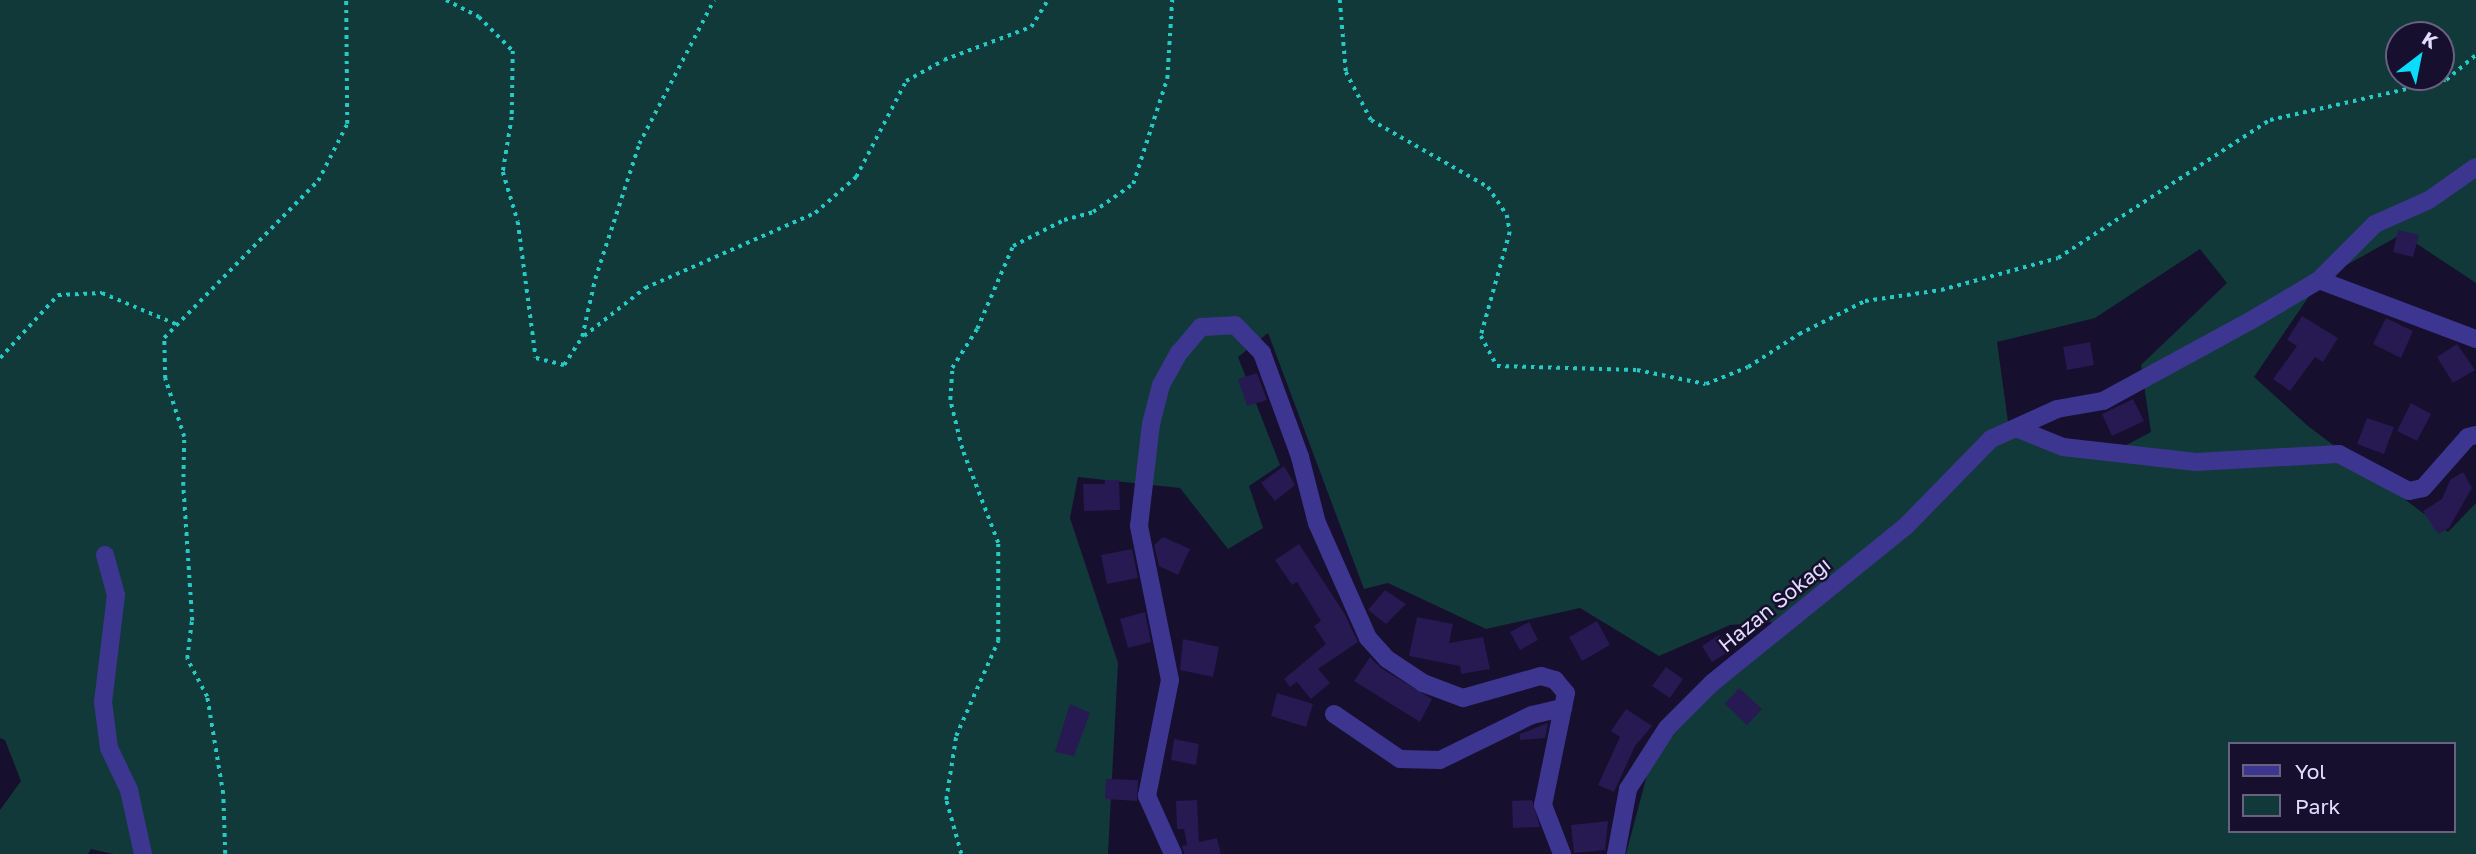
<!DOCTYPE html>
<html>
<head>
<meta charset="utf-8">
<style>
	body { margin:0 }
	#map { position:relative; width:2476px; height:854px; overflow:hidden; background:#160f2e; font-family:"Golos Text",sans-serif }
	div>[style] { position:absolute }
	.green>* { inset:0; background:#123939 }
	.building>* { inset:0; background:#271951 }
	.path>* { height:3.5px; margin-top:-1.75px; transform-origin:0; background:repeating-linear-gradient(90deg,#25cac7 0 3.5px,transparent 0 8.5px) }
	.minor>* { height:18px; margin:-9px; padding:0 9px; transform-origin:9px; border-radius:9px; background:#3d3691 }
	span { translate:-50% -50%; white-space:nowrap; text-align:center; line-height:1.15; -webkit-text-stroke:5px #160f2e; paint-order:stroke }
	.street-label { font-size:21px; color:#e2dcff }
	.legend { position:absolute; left:2228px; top:742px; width:228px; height:91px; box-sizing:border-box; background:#160f2e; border:2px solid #686182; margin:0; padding:9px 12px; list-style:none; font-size:21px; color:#e2dcff }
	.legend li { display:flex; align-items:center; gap:14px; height:35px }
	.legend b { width:35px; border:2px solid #686182 }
	.north { position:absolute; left:2385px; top:21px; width:70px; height:70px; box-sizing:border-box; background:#160f2e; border:2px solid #686182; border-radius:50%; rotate:32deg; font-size:19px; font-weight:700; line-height:28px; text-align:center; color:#e2dcff }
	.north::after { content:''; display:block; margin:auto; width:24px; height:32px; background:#08ddff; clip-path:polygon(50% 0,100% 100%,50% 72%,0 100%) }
</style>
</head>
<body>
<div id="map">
	<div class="green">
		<div style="clip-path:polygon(evenodd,0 0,2476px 0,2476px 283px,2402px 234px,2320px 280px,2254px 377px,2308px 426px,2448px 532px,2476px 503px,2476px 854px,1626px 854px,1652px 756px,1722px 679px,1769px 645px,1772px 622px,1730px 625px,1659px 656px,1580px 608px,1486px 629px,1388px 583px,1364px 589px,1268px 333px,1238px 357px,1280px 465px,1249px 486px,1263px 528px,1228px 549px,1180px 488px,1078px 477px,1070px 518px,1118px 663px,1108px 854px,113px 854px,91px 849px,88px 854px,0 854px,0 810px,21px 781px,5px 740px,0 738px,0 0,2399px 35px,2441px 35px,2441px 77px,2399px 77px,2399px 35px,0 0,2200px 249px,2227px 283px,2141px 365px,2151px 432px,2106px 456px,2010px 436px,1997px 342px,2095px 318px,2200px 249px,0 0,2229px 744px,2453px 744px,2453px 831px,2229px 831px,2229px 744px)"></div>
	</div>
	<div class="building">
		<div style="clip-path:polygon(2398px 230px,2419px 235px,2413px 257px,2393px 252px)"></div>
		<div style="clip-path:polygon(2302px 316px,2338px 338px,2323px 362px,2315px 357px,2290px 391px,2273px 379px,2297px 346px,2287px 340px)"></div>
		<div style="clip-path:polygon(2386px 318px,2413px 331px,2401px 358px,2373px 344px)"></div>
		<div style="clip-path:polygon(2090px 342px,2094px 365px,2067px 370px,2063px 347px)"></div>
		<div style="clip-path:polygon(2457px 344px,2475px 370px,2453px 383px,2437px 357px)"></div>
		<div style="clip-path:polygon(1257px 373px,1267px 400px,1247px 406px,1238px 379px)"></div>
		<div style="clip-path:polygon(2133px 399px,2144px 421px,2112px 436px,2102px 414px)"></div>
		<div style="clip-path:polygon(2411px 403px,2431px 414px,2417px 441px,2397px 431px)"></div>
		<div style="clip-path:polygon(2367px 418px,2394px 427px,2384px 454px,2357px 444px)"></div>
		<div style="clip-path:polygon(1284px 466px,1295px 485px,1275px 501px,1261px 483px)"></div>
		<div style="clip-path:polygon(2463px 472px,2472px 488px,2449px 528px,2438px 534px,2423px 511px,2442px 499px,2450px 480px)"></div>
		<div style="clip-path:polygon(1105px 480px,1119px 480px,1120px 510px,1084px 511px,1083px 484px,1105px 484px)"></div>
		<div style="clip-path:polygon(1163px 537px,1190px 549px,1178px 575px,1159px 566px,1154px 545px)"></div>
		<div style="clip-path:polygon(1299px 544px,1344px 613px,1358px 642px,1318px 669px,1330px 683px,1311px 699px,1297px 682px,1290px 687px,1284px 679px,1326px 644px,1314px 626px,1321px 621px,1297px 582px,1292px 585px,1275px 560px)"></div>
		<div style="clip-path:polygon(1132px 549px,1138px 578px,1107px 584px,1101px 555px)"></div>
		<div style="clip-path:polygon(1385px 590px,1406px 604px,1386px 624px,1368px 610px)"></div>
		<div style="clip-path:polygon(1145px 612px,1151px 642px,1128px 648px,1120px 619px)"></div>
		<div style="clip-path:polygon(1417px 617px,1453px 624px,1449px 643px,1483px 637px,1490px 669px,1461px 674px,1460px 666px,1409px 656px)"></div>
		<div style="clip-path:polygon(1597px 621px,1610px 645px,1582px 661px,1569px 637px)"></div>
		<div style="clip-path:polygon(1529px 622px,1538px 640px,1520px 650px,1510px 632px)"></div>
		<div style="clip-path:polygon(1719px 635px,1730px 651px,1712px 662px,1702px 646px)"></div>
		<div style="clip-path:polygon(1183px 639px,1219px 647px,1213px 677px,1180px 670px)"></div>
		<div style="clip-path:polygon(1370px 657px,1381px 668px,1432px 699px,1420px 722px,1354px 681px)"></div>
		<div style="clip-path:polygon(1666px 667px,1683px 679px,1670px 698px,1652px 686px)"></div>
		<div style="clip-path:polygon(1739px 688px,1762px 709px,1747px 725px,1725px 704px)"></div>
		<div style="clip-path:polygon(1277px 693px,1313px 704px,1306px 727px,1271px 716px)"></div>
		<div style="clip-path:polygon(1070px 704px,1090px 713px,1074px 756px,1055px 752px)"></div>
		<div style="clip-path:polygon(1626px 709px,1652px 726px,1635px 746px,1614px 792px,1598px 785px,1620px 737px,1611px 731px)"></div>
		<div style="clip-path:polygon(1548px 723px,1545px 738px,1520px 740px,1520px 734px)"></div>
		<div style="clip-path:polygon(1174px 739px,1199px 744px,1196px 765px,1171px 760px)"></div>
		<div style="clip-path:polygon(1106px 779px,1138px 780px,1137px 801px,1105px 799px)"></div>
		<div style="clip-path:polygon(1197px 800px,1199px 842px,1217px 838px,1221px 854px,1184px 854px,1182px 846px,1187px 845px,1184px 829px,1177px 829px,1176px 801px)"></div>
		<div style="clip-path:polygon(1532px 800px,1540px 827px,1513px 828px,1512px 801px)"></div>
		<div style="clip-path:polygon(1608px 821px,1605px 850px,1574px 853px,1571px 825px)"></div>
	</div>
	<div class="path">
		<div style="left:446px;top:0;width:37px;rotate:27deg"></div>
		<div style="left:479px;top:17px;width:48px;rotate:45deg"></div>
		<div style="left:513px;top:51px;width:66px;rotate:90.9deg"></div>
		<div style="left:512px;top:117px;width:56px;rotate:99.3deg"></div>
		<div style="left:503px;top:172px;width:52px;rotate:73.3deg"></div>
		<div style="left:518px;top:222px;width:137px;rotate:82.5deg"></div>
		<div style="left:536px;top:358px;width:29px;rotate:14deg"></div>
		<div style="left:564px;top:365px;width:33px;rotate:-57deg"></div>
		<div style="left:582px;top:337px;width:59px;rotate:-77.4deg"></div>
		<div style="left:595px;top:279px;width:142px;rotate:-71.9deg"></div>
		<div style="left:639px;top:144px;width:162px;rotate:-62.5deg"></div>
		<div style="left:1340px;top:0;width:72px;rotate:85.2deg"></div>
		<div style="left:1346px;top:72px;width:54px;rotate:62.5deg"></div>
		<div style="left:1371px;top:120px;width:135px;rotate:29.8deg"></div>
		<div style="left:1488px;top:187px;width:34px;rotate:56deg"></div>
		<div style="left:1507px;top:215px;width:17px;rotate:80deg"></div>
		<div style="left:1510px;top:232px;width:108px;rotate:105.6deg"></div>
		<div style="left:1481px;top:336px;width:34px;rotate:62deg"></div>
		<div style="left:1497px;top:366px;width:140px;rotate:1.6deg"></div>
		<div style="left:1637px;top:370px;width:70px;rotate:11.5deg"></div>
		<div style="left:1706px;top:384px;width:45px;rotate:-22deg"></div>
		<div style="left:1748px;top:367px;width:61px;rotate:-32.9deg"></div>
		<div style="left:1799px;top:334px;width:74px;rotate:-26.6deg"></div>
		<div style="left:1865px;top:301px;width:77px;rotate:-8.2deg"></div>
		<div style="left:1941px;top:290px;width:121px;rotate:-15.3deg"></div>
		<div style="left:2058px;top:258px;width:253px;rotate:-33.1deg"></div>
		<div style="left:2270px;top:120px;width:180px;rotate:-12.8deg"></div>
		<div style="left:2446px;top:80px;width:39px;rotate:-40deg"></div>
		<div style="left:584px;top:336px;width:78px;rotate:-38.2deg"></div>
		<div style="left:645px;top:288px;width:186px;rotate:-23.8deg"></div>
		<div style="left:815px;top:213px;width:55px;rotate:-41.3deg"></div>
		<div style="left:856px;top:177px;width:108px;rotate:-62.5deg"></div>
		<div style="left:906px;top:81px;width:43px;rotate:-28.9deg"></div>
		<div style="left:944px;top:60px;width:93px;rotate:-20.8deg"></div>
		<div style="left:1031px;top:27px;width:32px;rotate:-58deg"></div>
		<div style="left:0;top:358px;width:86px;rotate:-47.4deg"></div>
		<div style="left:58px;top:295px;width:44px;rotate:-2.6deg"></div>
		<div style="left:102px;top:293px;width:82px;rotate:22.8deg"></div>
		<div style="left:225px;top:854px;width:60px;rotate:-91.9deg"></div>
		<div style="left:223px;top:794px;width:98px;rotate:-99.4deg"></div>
		<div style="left:207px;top:697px;width:43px;rotate:-117.8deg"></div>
		<div style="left:187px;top:659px;width:38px;rotate:-83deg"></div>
		<div style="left:192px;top:621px;width:135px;rotate:-93.8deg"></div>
		<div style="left:183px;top:486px;width:49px;rotate:-88.8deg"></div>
		<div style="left:184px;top:437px;width:61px;rotate:-108.1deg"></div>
		<div style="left:165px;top:379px;width:41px;rotate:-91.4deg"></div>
		<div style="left:164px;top:338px;width:220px;rotate:-45.6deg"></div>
		<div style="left:318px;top:181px;width:64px;rotate:-63deg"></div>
		<div style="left:347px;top:124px;width:124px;rotate:-90.5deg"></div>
		<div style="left:961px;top:854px;width:56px;rotate:-105.5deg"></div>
		<div style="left:946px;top:800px;width:65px;rotate:-81.1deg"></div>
		<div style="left:956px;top:736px;width:104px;rotate:-66.1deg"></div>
		<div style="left:998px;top:641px;width:98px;rotate:-90deg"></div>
		<div style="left:998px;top:543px;width:101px;rotate:-111deg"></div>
		<div style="left:962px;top:449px;width:50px;rotate:-103.8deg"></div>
		<div style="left:950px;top:400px;width:32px;rotate:-86deg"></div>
		<div style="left:952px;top:368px;width:46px;rotate:-57.3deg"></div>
		<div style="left:977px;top:329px;width:90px;rotate:-66.6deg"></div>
		<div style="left:1013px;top:246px;width:57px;rotate:-27deg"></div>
		<div style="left:1064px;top:220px;width:30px;rotate:-15deg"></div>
		<div style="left:1093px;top:212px;width:49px;rotate:-35deg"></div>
		<div style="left:1133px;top:184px;width:110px;rotate:-72.1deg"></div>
		<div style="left:1167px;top:79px;width:79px;rotate:-86.4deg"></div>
	</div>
	<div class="minor">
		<div style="left:2319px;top:280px;width:168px;rotate:20.6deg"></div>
		<div style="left:2016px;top:428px;width:51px;rotate:22deg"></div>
		<div style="left:2063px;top:447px;width:134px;rotate:6.4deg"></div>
		<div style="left:2196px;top:462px;width:143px;rotate:-3.2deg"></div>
		<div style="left:2339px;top:454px;width:79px;rotate:27.9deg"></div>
		<div style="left:2409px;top:491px;width:14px;rotate:-12deg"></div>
		<div style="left:2423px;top:488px;width:68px;rotate:-48.6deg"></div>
		<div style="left:2468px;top:437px;width:8px;rotate:-14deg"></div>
		<div style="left:105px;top:555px;width:41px;rotate:74.6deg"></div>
		<div style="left:116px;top:595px;width:108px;rotate:96.9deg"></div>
		<div style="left:103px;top:702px;width:46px;rotate:82.6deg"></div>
		<div style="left:109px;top:748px;width:47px;rotate:64.5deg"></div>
		<div style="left:129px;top:790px;width:66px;rotate:77.7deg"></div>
		<div style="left:1334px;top:714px;width:80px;rotate:34.3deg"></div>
		<div style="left:1400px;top:759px;width:40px;rotate:1.4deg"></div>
		<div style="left:1440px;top:760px;width:102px;rotate:-26.1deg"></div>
		<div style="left:1532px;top:715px;width:32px;rotate:-13deg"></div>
		<div style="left:1173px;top:854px;width:64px;rotate:-114.1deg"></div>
		<div style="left:1147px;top:796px;width:118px;rotate:-78.8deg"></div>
		<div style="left:1170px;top:680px;width:157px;rotate:-101.4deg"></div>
		<div style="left:1139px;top:526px;width:103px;rotate:-83.3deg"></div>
		<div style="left:1151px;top:424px;width:40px;rotate:-75.6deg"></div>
		<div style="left:1161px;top:385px;width:37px;rotate:-61deg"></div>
		<div style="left:1179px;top:353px;width:34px;rotate:-50deg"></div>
		<div style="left:1201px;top:327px;width:34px;rotate:-3deg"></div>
		<div style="left:1235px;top:325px;width:39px;rotate:46deg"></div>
		<div style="left:1262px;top:353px;width:111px;rotate:69.9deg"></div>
		<div style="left:1300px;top:457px;width:68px;rotate:75.6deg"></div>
		<div style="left:1317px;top:523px;width:126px;rotate:66.1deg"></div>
		<div style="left:1368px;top:638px;width:28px;rotate:48deg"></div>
		<div style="left:1387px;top:659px;width:43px;rotate:33.7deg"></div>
		<div style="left:1423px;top:683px;width:43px;rotate:20.6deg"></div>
		<div style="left:1463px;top:698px;width:81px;rotate:-15.8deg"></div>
		<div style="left:1541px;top:676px;width:15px;rotate:16deg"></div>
		<div style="left:1555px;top:680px;width:17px;rotate:50deg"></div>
		<div style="left:1566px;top:693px;width:114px;rotate:101.6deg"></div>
		<div style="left:1543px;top:805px;width:53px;rotate:68.8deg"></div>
		<div style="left:1616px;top:854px;width:66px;rotate:-79.5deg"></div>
		<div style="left:1628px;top:789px;width:72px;rotate:-57.4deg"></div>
		<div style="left:1667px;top:728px;width:64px;rotate:-45deg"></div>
		<div style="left:1712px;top:683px;width:250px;rotate:-39deg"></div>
		<div style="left:1906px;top:526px;width:122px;rotate:-45.7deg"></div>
		<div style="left:1991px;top:439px;width:72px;rotate:-24.4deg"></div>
		<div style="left:2057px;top:409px;width:47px;rotate:-9.9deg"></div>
		<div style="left:2103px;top:401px;width:167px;rotate:-28.6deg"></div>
		<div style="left:2250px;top:321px;width:80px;rotate:-30.7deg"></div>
		<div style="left:2319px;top:280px;width:79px;rotate:-45deg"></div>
		<div style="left:2375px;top:224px;width:59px;rotate:-24deg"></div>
		<div style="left:2429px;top:200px;width:57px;rotate:-35.1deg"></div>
	</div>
	<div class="street-label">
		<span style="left:1774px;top:604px;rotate:-39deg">Hazan Sokağı</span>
	</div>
	<ul class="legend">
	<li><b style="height:9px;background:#3d3691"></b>Yol</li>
	<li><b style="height:19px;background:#123939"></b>Park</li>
	</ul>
	<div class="north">K</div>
</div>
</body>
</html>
